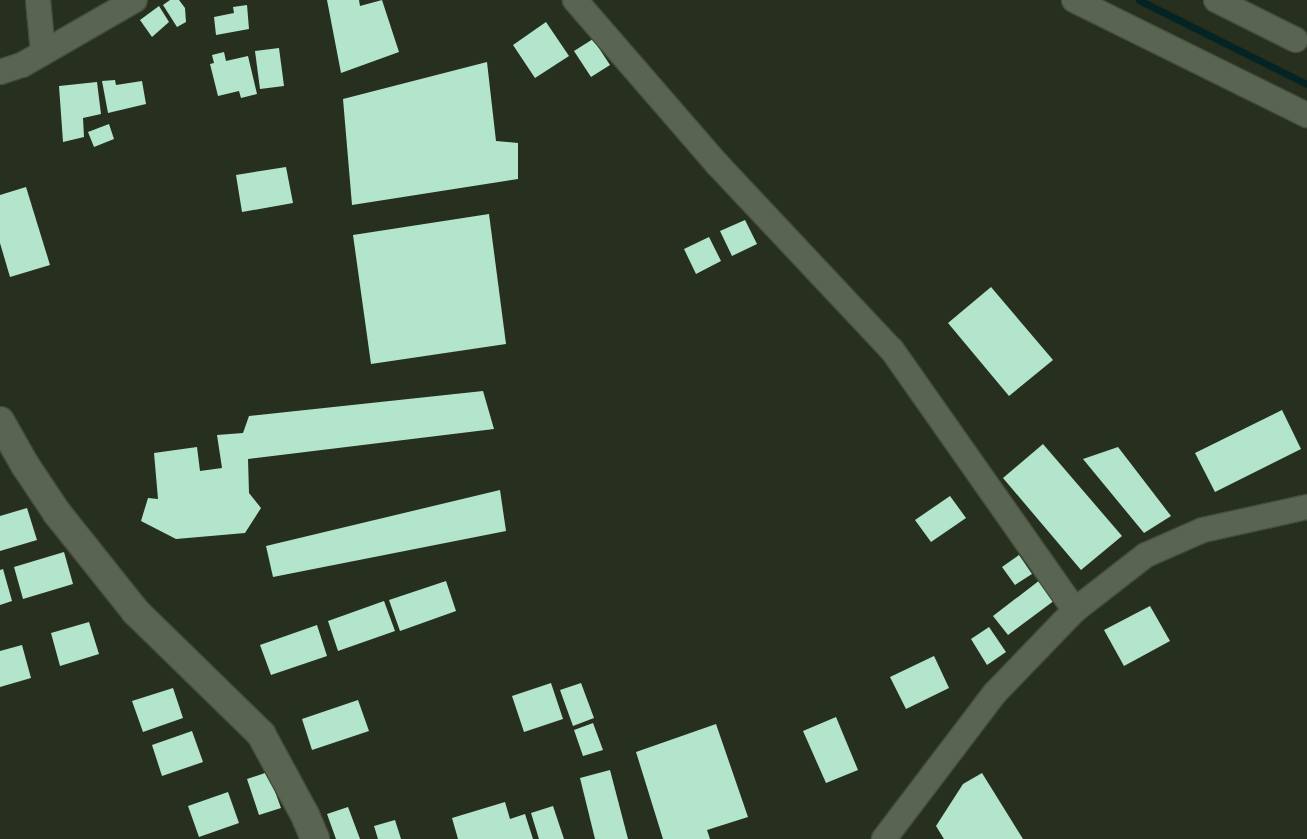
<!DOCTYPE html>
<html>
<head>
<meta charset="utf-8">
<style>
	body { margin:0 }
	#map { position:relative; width:1307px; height:839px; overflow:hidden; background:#27301e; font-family:Overpass,sans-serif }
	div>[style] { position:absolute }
	.stream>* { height:7px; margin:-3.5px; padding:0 3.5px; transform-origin:3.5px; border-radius:3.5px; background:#032324 }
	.building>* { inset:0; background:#b3e5cd }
	.roads { filter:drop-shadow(1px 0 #454e3e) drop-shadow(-1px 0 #454e3e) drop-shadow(0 1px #454e3e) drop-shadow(0 -1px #454e3e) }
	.minor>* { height:24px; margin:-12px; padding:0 12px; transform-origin:12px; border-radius:12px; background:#5a6551 }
	.tertiary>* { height:28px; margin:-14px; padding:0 14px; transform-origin:14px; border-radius:14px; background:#5a6551 }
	span { translate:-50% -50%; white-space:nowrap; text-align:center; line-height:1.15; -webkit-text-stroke:5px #27301e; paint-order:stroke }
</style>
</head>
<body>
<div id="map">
	<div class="stream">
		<div style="left:1139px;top:0;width:188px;rotate:26.6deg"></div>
	</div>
	<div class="building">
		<div style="clip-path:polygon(170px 0,179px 0,185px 8px,186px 22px,177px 27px,163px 5px)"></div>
		<div style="clip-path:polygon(327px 0,359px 0,360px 6px,382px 0,399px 52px,341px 73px)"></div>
		<div style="clip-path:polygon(247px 5px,249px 29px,216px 35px,214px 17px,234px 13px,233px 7px)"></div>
		<div style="clip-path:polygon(159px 6px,169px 22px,152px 37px,140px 20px)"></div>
		<div style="clip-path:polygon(546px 22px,569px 56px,535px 78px,513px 45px)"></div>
		<div style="clip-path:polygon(593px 39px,610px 65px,591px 77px,574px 51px)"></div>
		<div style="clip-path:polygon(279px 48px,284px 86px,260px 89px,255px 51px)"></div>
		<div style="clip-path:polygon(224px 52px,226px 61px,248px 56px,257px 94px,241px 98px,239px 91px,218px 96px,210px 64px,214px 63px,212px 55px)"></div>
		<div style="clip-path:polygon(487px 62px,496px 141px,518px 143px,518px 179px,352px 205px,343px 99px)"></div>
		<div style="clip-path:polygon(115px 80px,116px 85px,142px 81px,146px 104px,108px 113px,102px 81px)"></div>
		<div style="clip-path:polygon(97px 82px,101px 114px,83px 118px,84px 137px,63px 142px,59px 86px)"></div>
		<div style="clip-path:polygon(109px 124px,114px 139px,94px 147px,88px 132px)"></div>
		<div style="clip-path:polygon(286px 167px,293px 203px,242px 212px,236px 175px)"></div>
		<div style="clip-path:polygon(26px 187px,50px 265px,10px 277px,0 243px,0 195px)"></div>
		<div style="clip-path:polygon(489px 214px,506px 344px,371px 364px,353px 235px)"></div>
		<div style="clip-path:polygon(745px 220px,757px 244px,732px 256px,720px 231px)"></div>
		<div style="clip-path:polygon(709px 237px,721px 261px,696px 274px,684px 249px)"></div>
		<div style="clip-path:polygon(991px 287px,1053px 360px,1009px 396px,948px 323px)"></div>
		<div style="clip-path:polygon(483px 391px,494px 429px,248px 459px,249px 493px,261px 508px,245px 533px,176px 539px,141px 521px,148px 498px,158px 499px,154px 453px,197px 447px,200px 471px,222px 468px,217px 435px,243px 433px,249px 416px)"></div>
		<div style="clip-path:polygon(1282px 410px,1301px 449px,1215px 492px,1195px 453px)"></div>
		<div style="clip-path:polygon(1043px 444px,1122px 536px,1081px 570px,1003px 478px)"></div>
		<div style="clip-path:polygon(1118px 447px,1171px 516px,1144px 533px,1083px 459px)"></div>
		<div style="clip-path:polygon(500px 490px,506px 531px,273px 577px,266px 546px)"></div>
		<div style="clip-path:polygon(950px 496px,966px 518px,931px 542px,915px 520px)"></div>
		<div style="clip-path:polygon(27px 508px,37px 540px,0 551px,0 516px)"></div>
		<div style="clip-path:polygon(64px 552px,73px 584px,23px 599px,14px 567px)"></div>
		<div style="clip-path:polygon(1019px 555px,1032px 574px,1015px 585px,1002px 567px)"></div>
		<div style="clip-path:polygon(3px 569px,12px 601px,0 605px,0 570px)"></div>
		<div style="clip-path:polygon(1040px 580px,1055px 600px,1008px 635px,993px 616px)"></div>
		<div style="clip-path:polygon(446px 581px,456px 611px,400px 631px,389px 600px)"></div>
		<div style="clip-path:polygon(384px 601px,395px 631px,338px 651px,328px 621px)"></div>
		<div style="clip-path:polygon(1150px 606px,1170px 641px,1124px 666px,1104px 630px)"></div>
		<div style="clip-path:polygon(89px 622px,99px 654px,60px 666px,51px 633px)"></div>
		<div style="clip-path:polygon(317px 625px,327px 656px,271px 675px,260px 645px)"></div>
		<div style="clip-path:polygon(989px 627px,1006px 652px,987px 665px,971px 639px)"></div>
		<div style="clip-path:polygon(22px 645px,31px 678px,0 687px,0 651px)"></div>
		<div style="clip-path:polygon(934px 656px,949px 688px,906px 709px,890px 677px)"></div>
		<div style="clip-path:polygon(551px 683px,563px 719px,524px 732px,512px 696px)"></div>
		<div style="clip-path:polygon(581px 683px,594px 718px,573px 726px,560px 690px)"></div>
		<div style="clip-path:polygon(173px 688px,183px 718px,143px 732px,132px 701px)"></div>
		<div style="clip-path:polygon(358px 700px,369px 731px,312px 750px,302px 719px)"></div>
		<div style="clip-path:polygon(836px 717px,858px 770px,826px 783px,803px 731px)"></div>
		<div style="clip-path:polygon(593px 723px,603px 750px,583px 756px,574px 730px)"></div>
		<div style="clip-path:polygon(716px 724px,748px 817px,707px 830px,710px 839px,663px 839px,636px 752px)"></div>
		<div style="clip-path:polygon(192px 731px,203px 762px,162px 776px,152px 745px)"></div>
		<div style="clip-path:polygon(610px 770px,628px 839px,595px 839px,580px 778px)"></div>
		<div style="clip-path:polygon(268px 772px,281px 808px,259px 815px,247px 779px)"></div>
		<div style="clip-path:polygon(982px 773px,1023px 839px,944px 839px,936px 826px,963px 784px)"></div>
		<div style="clip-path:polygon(228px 792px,239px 823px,199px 837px,188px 806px)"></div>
		<div style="clip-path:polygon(505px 802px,510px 819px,525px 814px,533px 839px,458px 839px,452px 818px)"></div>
		<div style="clip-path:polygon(553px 806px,564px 839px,539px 839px,531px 813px)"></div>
		<div style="clip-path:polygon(348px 807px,360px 839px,336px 839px,327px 814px)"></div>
		<div style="clip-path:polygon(395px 820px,401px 839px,378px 839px,374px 826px)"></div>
	</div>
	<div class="roads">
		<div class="minor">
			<div style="left:38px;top:0;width:52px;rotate:84.5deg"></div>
			<div style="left:575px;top:0;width:218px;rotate:49.1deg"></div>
			<div style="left:718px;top:165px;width:254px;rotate:46.8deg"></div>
			<div style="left:892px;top:350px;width:318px;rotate:54.9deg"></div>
			<div style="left:1074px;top:0;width:260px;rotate:26.3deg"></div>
			<div style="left:1216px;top:0;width:89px;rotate:26.6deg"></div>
			<div style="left:0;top:72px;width:23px;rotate:-18deg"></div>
			<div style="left:22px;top:65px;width:130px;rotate:-29.9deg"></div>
			<div style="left:884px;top:839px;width:183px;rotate:-52.8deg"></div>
			<div style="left:995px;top:693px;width:115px;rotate:-46.1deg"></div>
			<div style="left:1075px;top:610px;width:90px;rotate:-37.8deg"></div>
			<div style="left:1146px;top:555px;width:62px;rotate:-23.7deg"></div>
			<div style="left:1203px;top:530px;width:107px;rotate:-12.5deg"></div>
		</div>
		<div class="tertiary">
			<div style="left:0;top:421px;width:51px;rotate:60.4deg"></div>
			<div style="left:25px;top:465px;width:58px;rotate:56.3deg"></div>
			<div style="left:57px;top:513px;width:127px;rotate:51.4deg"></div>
			<div style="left:136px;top:612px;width:175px;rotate:44.3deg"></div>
			<div style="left:261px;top:734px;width:92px;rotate:61.5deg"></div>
			<div style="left:305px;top:815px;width:26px;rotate:67deg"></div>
		</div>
	</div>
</div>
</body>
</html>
